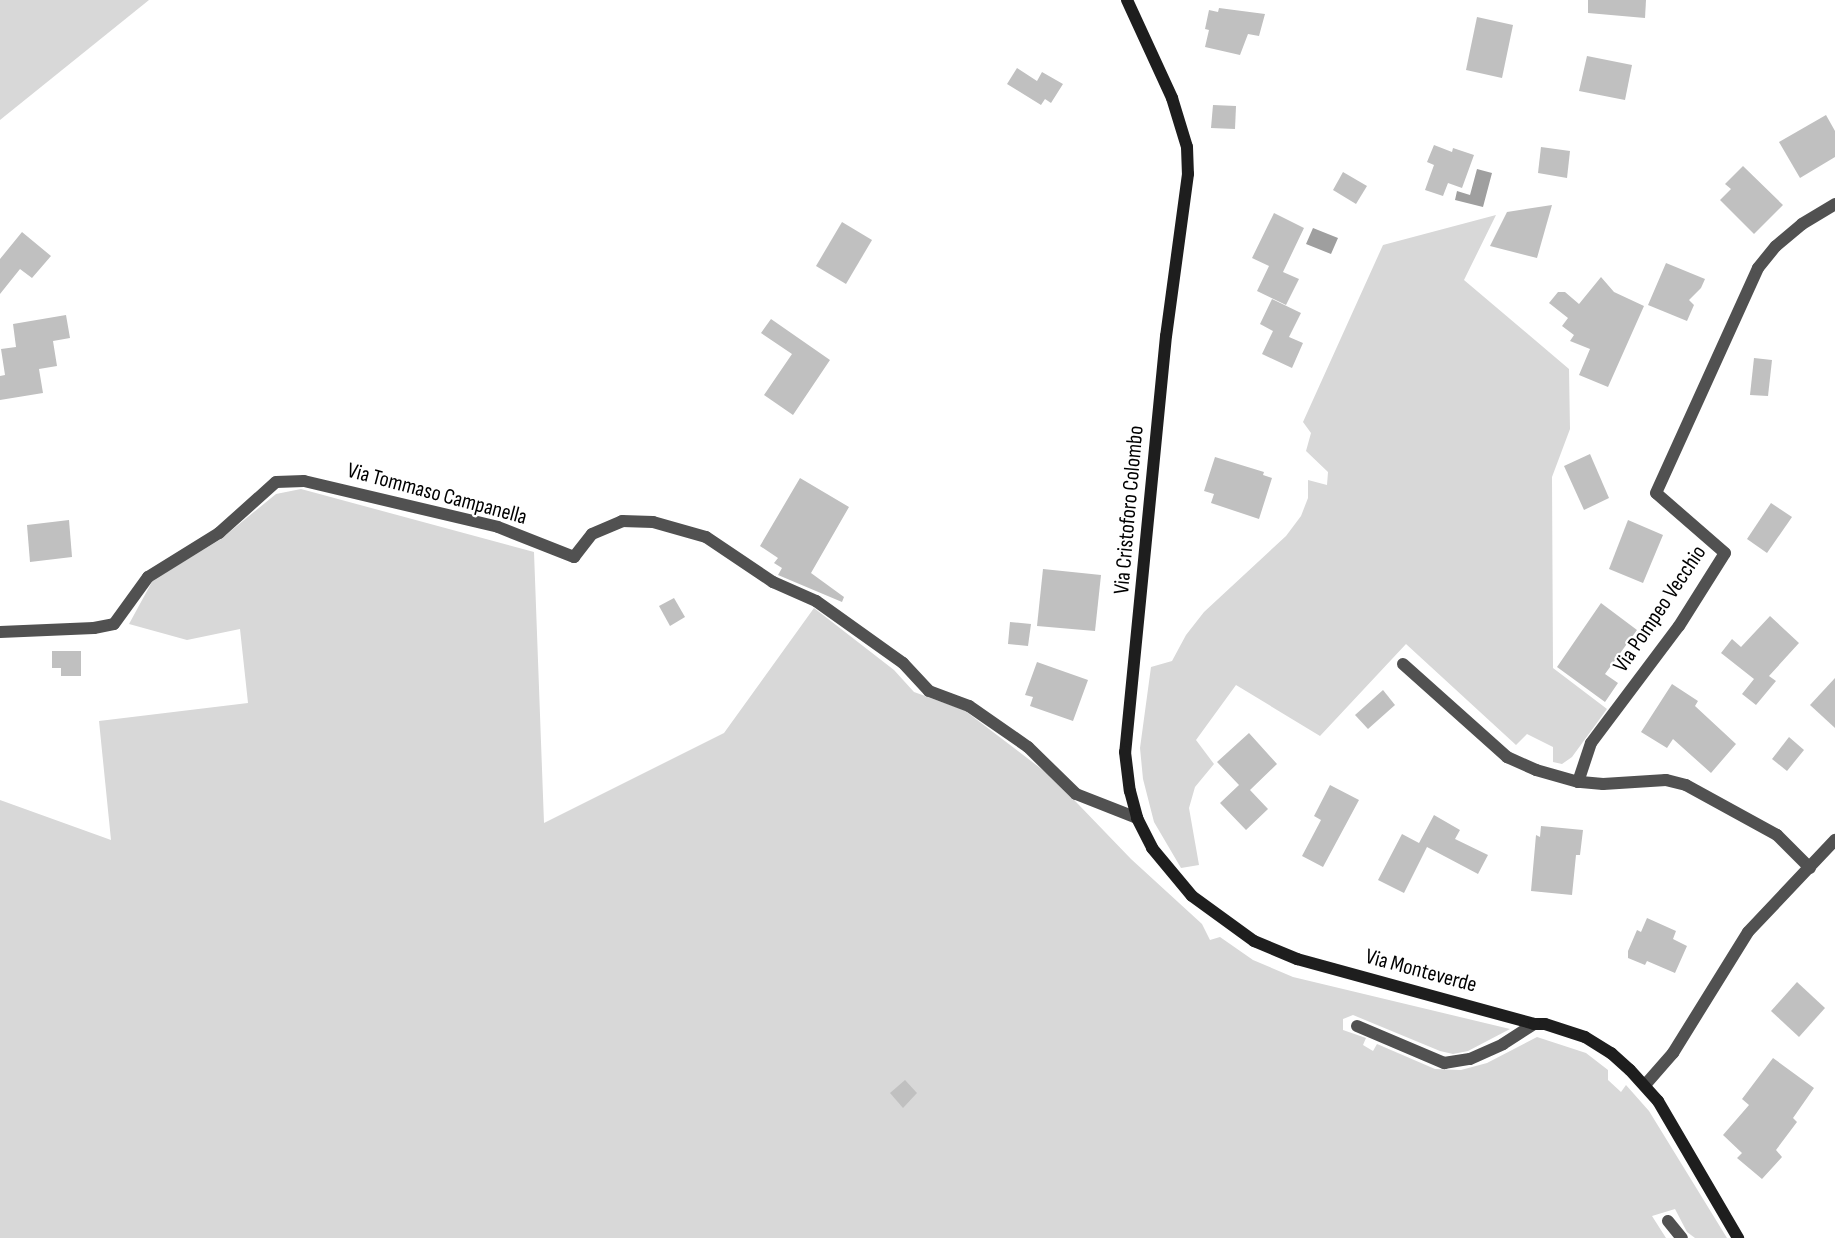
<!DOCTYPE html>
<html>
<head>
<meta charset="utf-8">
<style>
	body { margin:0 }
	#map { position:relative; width:1835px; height:1238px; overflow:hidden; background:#fff; font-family:"Sofia Sans Condensed",sans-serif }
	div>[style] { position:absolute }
	.green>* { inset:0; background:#d8d8d8 }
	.water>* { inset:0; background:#9f9f9f }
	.building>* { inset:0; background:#c0c0c0 }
	.street>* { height:12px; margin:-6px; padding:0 6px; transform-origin:6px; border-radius:6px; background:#515151 }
	.secondary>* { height:12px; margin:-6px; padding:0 6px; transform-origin:6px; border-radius:6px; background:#1e1e1e }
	span { translate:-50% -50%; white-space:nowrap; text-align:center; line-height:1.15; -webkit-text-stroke:4.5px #fff; paint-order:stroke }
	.street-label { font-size:22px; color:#000 }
</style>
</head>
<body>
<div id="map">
	<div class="green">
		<div style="clip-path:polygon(0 0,149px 0,0 120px)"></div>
		<div style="clip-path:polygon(1496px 215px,1464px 280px,1569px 369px,1570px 429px,1552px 477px,1553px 668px,1607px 709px,1572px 757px,1562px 764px,1553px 762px,1553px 747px,1527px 734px,1516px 745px,1406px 644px,1320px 736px,1236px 685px,1196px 740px,1214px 764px,1195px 787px,1189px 808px,1199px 865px,1181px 868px,1154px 822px,1143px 779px,1140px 748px,1151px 667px,1172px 661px,1186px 635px,1204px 612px,1286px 536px,1301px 516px,1308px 498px,1308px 480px,1327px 485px,1328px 472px,1306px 451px,1311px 433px,1303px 422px,1383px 245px)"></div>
		<div style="clip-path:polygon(301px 489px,534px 552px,544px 823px,724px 733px,814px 608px,894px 670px,914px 692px,964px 710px,1052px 777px,1131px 859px,1202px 924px,1210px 940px,1220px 937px,1253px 960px,1293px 977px,1510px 1029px,1468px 1051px,1453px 1054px,1440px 1051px,1353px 1015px,1343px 1019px,1343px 1030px,1366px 1038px,1363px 1045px,1373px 1051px,1377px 1044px,1435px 1069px,1461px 1070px,1487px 1063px,1537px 1037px,1586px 1053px,1608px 1070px,1608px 1080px,1621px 1092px,1626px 1085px,1649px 1111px,1727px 1238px,1695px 1238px,1687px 1232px,1675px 1209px,1652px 1216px,1666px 1238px,0 1238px,0 800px,111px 840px,99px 721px,248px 703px,240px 629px,187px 640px,129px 624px,153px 580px,221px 539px,276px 494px)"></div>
	</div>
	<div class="water">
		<div style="clip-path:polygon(1477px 169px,1492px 173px,1483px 207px,1455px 200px,1457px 191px,1470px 195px)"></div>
		<div style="clip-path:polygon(1313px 228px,1338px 238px,1331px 254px,1306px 244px)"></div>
	</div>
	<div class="building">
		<div style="clip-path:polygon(1588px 0,1646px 0,1645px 18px,1588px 13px)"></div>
		<div style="clip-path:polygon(1219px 8px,1265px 14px,1259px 36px,1248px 34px,1240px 55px,1205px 47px,1209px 30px,1205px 29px,1209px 10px,1218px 12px)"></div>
		<div style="clip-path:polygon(1477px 17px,1513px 25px,1502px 78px,1466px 70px)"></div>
		<div style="clip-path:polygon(1587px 56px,1632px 65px,1625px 100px,1579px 91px)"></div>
		<div style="clip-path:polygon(1017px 68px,1037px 81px,1042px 72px,1063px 84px,1051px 103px,1045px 99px,1041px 105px,1007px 84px)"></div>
		<div style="clip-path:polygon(1213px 105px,1236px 106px,1235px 129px,1211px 128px)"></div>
		<div style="clip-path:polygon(1826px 115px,1835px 131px,1835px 157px,1800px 178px,1779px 142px)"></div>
		<div style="clip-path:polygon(1434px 145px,1452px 152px,1453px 148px,1474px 155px,1462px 188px,1448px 183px,1443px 196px,1425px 190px,1434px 165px,1427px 162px)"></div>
		<div style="clip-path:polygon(1541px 147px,1570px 151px,1567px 178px,1538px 173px)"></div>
		<div style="clip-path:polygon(1743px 166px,1783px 205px,1754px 234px,1720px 200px,1731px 189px,1725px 184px)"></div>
		<div style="clip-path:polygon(1343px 172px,1367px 186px,1356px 204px,1333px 190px)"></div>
		<div style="clip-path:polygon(1552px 205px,1537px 258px,1490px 246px,1507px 212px)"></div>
		<div style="clip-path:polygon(1274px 213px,1304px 228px,1283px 272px,1299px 279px,1286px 305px,1257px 291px,1269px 266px,1252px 258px)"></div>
		<div style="clip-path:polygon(842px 222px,872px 240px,846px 284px,816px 266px)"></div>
		<div style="clip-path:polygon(22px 232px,51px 256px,32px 278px,20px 269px,0 294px,0 259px)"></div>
		<div style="clip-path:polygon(1666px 263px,1705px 279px,1701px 288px,1689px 300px,1694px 305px,1687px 321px,1648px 305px)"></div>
		<div style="clip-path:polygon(1601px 277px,1614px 292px,1644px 306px,1608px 387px,1579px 375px,1590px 349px,1570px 341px,1574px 335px,1562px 326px,1568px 318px,1549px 303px,1558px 292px,1565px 292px,1579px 304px)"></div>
		<div style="clip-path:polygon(1272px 299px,1301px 313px,1289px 337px,1303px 343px,1292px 368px,1262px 354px,1273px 331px,1260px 324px)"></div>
		<div style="clip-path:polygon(66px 315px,70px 338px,53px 341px,57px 366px,39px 369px,43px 393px,0 400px,0 376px,5px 375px,1px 349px,16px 347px,13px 324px)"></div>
		<div style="clip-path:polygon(771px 319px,830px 360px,793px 415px,764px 395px,792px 354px,761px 333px)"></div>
		<div style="clip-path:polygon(1754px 358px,1772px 360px,1768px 396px,1750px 395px)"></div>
		<div style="clip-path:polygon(1590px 454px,1609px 498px,1584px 510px,1564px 466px)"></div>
		<div style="clip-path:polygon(1215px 457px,1264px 472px,1263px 475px,1272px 478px,1259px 519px,1211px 503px,1214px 494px,1204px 491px)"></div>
		<div style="clip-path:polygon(800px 478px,849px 507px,811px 573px,844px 597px,842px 602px,778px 575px,782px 568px,774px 563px,778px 558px,760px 546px)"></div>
		<div style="clip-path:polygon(1771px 503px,1792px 517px,1767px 553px,1747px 539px)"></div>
		<div style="clip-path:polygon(69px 520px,72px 557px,30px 562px,27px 525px)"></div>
		<div style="clip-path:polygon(1628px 520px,1663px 535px,1643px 583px,1609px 569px)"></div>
		<div style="clip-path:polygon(1043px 569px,1101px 575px,1095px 631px,1037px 626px)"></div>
		<div style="clip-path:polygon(674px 598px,685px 617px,670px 626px,659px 606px)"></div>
		<div style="clip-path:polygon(1601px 603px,1637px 630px,1605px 674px,1618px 683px,1605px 702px,1557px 667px)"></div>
		<div style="clip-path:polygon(1770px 616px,1799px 643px,1769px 676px,1776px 681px,1756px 705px,1742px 694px,1754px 679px,1721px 653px,1732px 639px,1741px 647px)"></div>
		<div style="clip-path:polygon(1010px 622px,1031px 624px,1028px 646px,1008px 644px)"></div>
		<div style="clip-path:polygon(52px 651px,81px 651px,81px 676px,61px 676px,61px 668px,52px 668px)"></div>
		<div style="clip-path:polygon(1037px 662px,1088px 680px,1073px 721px,1030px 706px,1033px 697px,1025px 695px)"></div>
		<div style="clip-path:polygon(1835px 678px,1835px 728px,1810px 705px)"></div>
		<div style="clip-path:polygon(1672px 684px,1698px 701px,1695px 706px,1736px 744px,1711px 773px,1673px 739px,1667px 748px,1641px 732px)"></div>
		<div style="clip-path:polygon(1383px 690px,1395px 705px,1368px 729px,1355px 715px)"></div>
		<div style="clip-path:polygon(1249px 733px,1277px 764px,1250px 790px,1268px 809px,1246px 830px,1220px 803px,1239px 785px,1217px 762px)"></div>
		<div style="clip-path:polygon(1789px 737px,1804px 750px,1787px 771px,1772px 759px)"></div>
		<div style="clip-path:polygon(1330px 785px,1359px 800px,1323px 867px,1302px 856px,1321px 820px,1314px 816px)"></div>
		<div style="clip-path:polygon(1434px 815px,1460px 830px,1455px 839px,1488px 855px,1478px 874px,1427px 847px,1404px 893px,1378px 880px,1402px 834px,1419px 843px)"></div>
		<div style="clip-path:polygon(1541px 826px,1583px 830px,1580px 855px,1576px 855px,1572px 895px,1531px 891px,1536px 835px,1540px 837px)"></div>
		<div style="clip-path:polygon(1647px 918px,1676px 931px,1673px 939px,1687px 946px,1675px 973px,1647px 961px,1645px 965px,1628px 958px,1628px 951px,1637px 930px,1641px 932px)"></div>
		<div style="clip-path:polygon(1797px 982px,1825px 1008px,1799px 1037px,1771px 1011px)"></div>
		<div style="clip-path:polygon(1773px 1058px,1814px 1088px,1793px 1118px,1797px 1122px,1776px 1150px,1782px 1157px,1762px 1179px,1737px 1158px,1742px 1153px,1723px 1135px,1749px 1105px,1742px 1099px)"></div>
		<div style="clip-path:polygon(905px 1080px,917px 1093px,903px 1108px,890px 1093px)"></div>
	</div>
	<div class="street">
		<div style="left:0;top:632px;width:94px;rotate:-2.4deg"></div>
		<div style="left:94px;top:628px;width:20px;rotate:-11deg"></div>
		<div style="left:114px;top:624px;width:58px;rotate:-54.1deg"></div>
		<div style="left:148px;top:577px;width:84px;rotate:-31.8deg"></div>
		<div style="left:219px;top:533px;width:76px;rotate:-41.8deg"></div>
		<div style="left:276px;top:482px;width:28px;rotate:-2deg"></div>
		<div style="left:304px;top:481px;width:199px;rotate:13.3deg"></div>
		<div style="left:498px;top:527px;width:82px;rotate:21.5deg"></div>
		<div style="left:574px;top:557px;width:29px;rotate:-52deg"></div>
		<div style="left:592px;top:534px;width:33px;rotate:-23deg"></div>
		<div style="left:622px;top:521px;width:31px;rotate:2deg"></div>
		<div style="left:653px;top:522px;width:55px;rotate:15.8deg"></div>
		<div style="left:706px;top:537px;width:81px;rotate:33.9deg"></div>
		<div style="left:773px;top:582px;width:47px;rotate:23.8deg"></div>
		<div style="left:816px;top:601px;width:107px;rotate:35.5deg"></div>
		<div style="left:903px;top:663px;width:38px;rotate:47deg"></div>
		<div style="left:929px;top:691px;width:43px;rotate:20.6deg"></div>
		<div style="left:969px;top:706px;width:72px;rotate:34.8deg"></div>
		<div style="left:1028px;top:747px;width:67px;rotate:44.4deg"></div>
		<div style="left:1076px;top:794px;width:66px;rotate:21.5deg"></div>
		<div style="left:1403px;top:664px;width:140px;rotate:41.8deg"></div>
		<div style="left:1507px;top:757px;width:32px;rotate:24deg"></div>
		<div style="left:1536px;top:770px;width:44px;rotate:15.9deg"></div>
		<div style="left:1810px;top:868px;width:47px;rotate:-135deg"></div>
		<div style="left:1777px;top:835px;width:104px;rotate:-151.2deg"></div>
		<div style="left:1686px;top:785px;width:21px;rotate:-166deg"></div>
		<div style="left:1666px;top:780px;width:63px;rotate:176.4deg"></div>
		<div style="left:1603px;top:784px;width:25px;rotate:-175deg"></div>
		<div style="left:1578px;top:782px;width:41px;rotate:-71.6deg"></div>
		<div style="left:1591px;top:743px;width:146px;rotate:-53.1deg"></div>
		<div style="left:1679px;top:626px;width:86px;rotate:-57.8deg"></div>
		<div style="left:1725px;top:553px;width:91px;rotate:-139deg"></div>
		<div style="left:1656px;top:493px;width:247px;rotate:-65.6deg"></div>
		<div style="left:1758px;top:268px;width:28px;rotate:-51deg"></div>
		<div style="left:1776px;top:246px;width:34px;rotate:-40deg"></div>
		<div style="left:1802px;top:224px;width:39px;rotate:-31deg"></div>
		<div style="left:1357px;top:1026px;width:95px;rotate:23deg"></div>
		<div style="left:1444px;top:1063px;width:26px;rotate:-9deg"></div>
		<div style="left:1470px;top:1059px;width:36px;rotate:-24deg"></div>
		<div style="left:1503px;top:1044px;width:37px;rotate:-33deg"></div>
		<div style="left:1645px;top:1085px;width:43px;rotate:-48.8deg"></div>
		<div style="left:1673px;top:1053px;width:142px;rotate:-58.2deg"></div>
		<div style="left:1748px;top:932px;width:127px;rotate:-46.6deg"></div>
		<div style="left:1668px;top:1221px;width:22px;rotate:51deg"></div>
	</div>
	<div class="secondary">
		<div style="left:1127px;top:0;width:108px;rotate:65.3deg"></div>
		<div style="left:1172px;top:98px;width:51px;rotate:73deg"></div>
		<div style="left:1187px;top:147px;width:27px;rotate:88deg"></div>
		<div style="left:1188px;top:174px;width:163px;rotate:97.7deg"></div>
		<div style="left:1166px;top:336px;width:418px;rotate:95.6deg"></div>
		<div style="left:1125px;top:752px;width:39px;rotate:83deg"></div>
		<div style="left:1130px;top:791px;width:28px;rotate:75deg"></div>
		<div style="left:1137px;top:818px;width:34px;rotate:63deg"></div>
		<div style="left:1152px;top:848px;width:62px;rotate:50.2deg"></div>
		<div style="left:1192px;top:896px;width:77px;rotate:36deg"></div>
		<div style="left:1254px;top:941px;width:47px;rotate:22.7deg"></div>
		<div style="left:1297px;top:959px;width:246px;rotate:15.3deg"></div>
		<div style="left:1534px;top:1024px;width:11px"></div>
		<div style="left:1545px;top:1024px;width:42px;rotate:18deg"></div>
		<div style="left:1585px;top:1037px;width:31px;rotate:32deg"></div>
		<div style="left:1611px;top:1053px;width:25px;rotate:42deg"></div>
		<div style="left:1630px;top:1070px;width:42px;rotate:47.9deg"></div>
		<div style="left:1658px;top:1101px;width:159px;rotate:59.7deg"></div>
	</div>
	<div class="street-label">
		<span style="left:437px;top:494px;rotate:15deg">Via Tommaso Campanella</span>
		<span style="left:1129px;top:510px;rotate:-85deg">Via Cristoforo Colombo</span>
		<span style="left:1660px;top:609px;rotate:-56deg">Via Pompeo Vecchio</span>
		<span style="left:1421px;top:971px;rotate:15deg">Via Monteverde</span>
	</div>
</div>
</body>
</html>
